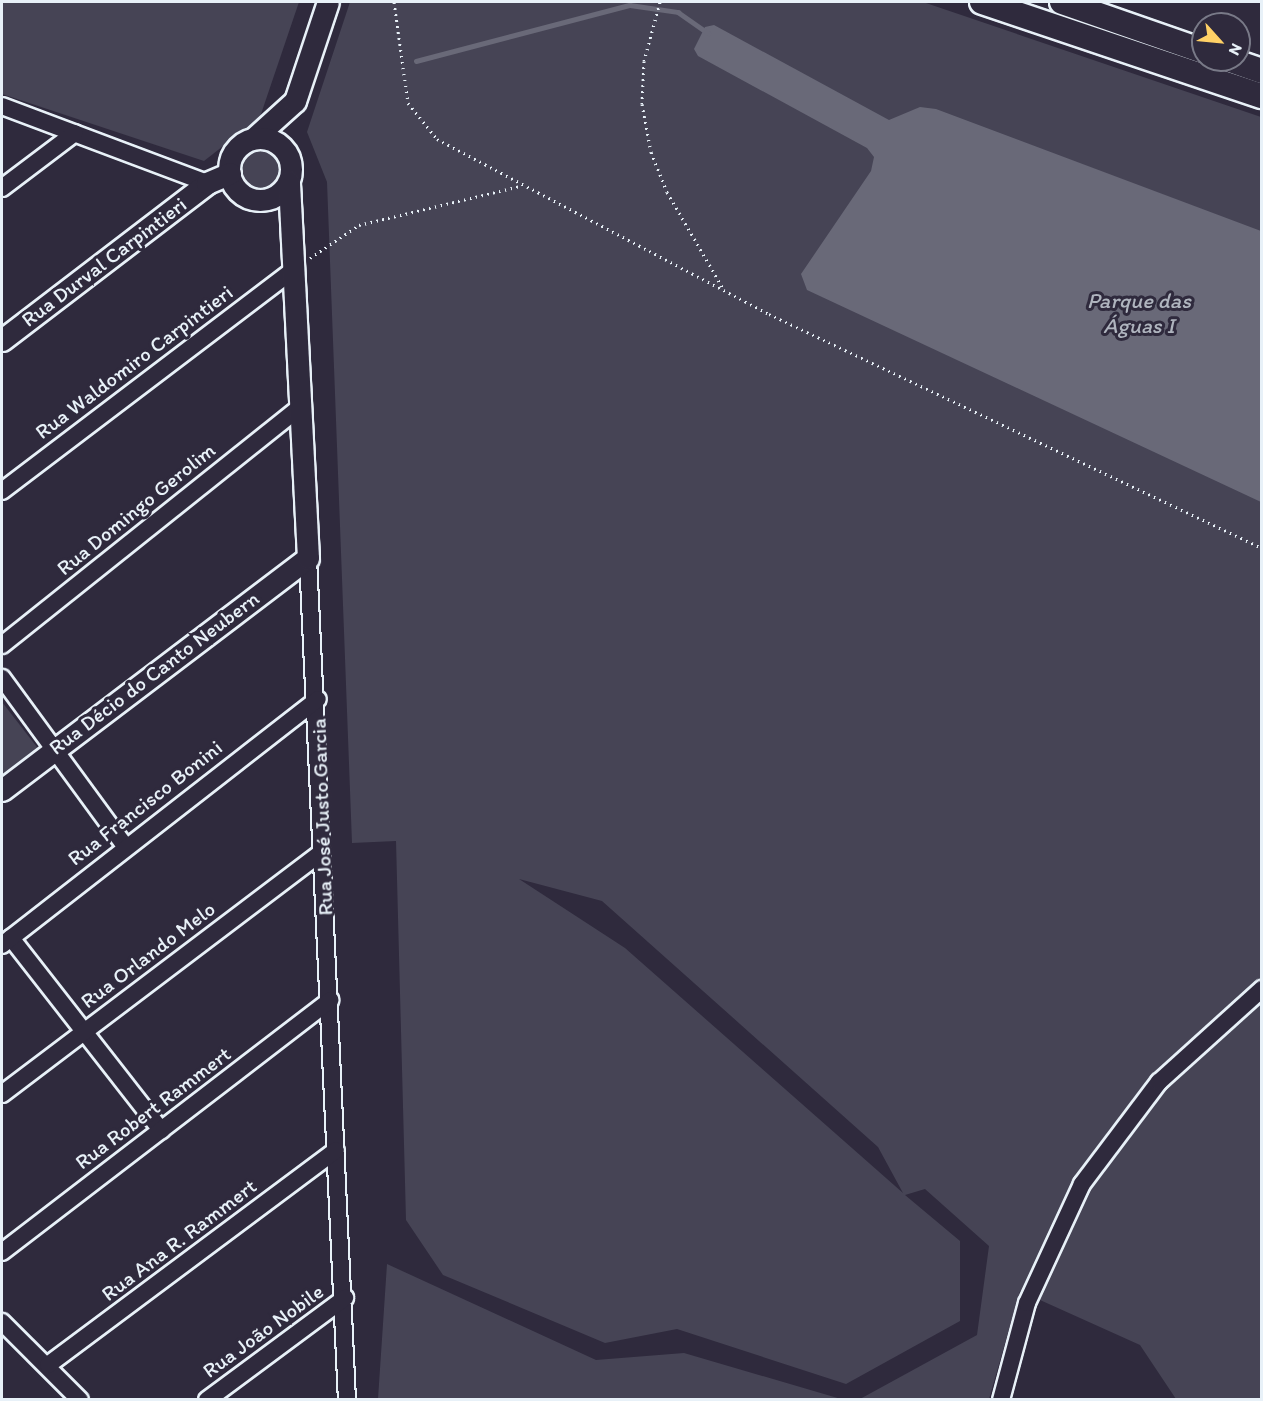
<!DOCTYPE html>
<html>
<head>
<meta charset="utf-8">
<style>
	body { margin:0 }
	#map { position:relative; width:1263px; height:1401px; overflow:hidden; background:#2f2a3d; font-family:Itim,sans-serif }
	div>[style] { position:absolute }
	.green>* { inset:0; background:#464455 }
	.round { border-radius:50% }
	.water>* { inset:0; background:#696978 }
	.stream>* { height:4.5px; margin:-2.25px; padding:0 2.25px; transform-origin:2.25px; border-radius:2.25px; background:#696978 }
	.path>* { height:3px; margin-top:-1.5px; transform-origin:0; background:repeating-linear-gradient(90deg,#e8f1f8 0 1.5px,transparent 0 6px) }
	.roads { filter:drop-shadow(2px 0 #e8f1f8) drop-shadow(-2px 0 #e8f1f8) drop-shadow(0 2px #e8f1f8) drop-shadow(0 -2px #e8f1f8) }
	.minor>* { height:16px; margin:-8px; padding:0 8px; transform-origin:8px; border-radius:8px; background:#2f2a3d }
	.tertiary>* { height:21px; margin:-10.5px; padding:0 10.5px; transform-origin:10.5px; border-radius:10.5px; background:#2f2a3d }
	.tertiary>.ring { margin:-10.5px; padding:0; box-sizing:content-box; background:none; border:21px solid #2f2a3d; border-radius:50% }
	.secondary>* { height:24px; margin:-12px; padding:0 12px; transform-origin:12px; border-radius:12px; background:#2f2a3d }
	span { translate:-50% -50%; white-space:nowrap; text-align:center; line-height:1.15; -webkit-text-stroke:6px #2f2a3d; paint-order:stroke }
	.street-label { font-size:21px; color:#e8f1f8 }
	.water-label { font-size:22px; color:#afb4be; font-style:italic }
	.frame { position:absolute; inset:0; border:3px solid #e8f1f8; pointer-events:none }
	.north { position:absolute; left:1191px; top:12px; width:60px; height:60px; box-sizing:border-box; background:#2f2a3d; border:2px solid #797a88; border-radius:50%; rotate:117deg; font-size:16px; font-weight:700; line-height:24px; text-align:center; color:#e8f1f8 }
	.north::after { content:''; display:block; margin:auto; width:21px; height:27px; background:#ffd166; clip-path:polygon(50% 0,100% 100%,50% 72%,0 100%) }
</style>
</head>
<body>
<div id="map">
	<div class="green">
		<div style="clip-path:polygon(2px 2px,299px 2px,260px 117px,204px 161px,2px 94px)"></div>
		<div style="clip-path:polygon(evenodd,350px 2px,923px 2px,1261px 117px,1261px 1399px,1176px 1399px,1140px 1345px,1020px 1291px,989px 1399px,860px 1399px,977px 1335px,989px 1246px,925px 1189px,905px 1195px,960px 1241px,960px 1321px,846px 1384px,677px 1329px,605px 1343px,443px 1275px,406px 1220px,396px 841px,352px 843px,327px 182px,307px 132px,350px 2px,519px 879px,602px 901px,878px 1147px,903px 1193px,625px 948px,519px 879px)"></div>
		<div class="round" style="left:235px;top:143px;width:50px;height:50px"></div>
		<div style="clip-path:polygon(2px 702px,40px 751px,2px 782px)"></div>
		<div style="clip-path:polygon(387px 1264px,596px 1360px,684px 1353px,841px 1399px,378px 1399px)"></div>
	</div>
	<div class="water">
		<div style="clip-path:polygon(714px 25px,889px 120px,920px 107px,936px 109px,1261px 231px,1261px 502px,807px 290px,801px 274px,871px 171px,874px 157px,867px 148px,698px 56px,694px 49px,705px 27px)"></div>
	</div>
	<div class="stream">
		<div style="left:416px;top:61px;width:221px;rotate:-14.7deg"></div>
		<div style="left:630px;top:5px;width:49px;rotate:8.3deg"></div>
		<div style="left:678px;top:12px;width:37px;rotate:35deg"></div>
	</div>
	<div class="path">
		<div style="left:394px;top:2px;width:102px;rotate:82.1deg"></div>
		<div style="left:408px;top:103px;width:46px;rotate:51.1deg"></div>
		<div style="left:437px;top:139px;width:375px;rotate:27.8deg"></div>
		<div style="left:769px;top:314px;width:546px;rotate:25.39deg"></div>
		<div style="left:660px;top:2px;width:61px;rotate:105.2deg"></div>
		<div style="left:644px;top:61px;width:43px;rotate:92.7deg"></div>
		<div style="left:642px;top:104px;width:49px;rotate:79.4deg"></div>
		<div style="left:651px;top:152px;width:43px;rotate:68.2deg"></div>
		<div style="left:667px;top:192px;width:113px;rotate:59.8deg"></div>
		<div style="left:310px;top:258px;width:59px;rotate:-34deg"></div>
		<div style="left:359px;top:225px;width:166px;rotate:-13.6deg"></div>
	</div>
	<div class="roads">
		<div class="minor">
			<div style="left:2px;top:106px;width:219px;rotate:20.6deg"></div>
			<div style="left:2px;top:188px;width:91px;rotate:-37deg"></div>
			<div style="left:2px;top:491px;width:365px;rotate:-37.2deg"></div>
			<div style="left:308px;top:558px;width:843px;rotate:87.35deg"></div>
			<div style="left:2px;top:645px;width:380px;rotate:-38.6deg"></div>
			<div style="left:2px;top:678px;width:208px;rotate:53.8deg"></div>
			<div style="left:11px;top:938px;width:244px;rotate:52deg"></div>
			<div style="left:2px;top:945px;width:400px;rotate:-37.9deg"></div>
			<div style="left:2px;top:1094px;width:401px;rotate:-37.1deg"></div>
			<div style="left:2px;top:1252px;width:414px;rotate:-37.5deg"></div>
			<div style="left:2px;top:1322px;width:110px;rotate:45deg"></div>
			<div style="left:48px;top:1365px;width:359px;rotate:-36.7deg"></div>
			<div style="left:207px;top:1400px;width:172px;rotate:-36.5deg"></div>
			<div style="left:1001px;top:1400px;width:100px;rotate:-75deg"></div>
			<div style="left:1027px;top:1303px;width:131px;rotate:-65.2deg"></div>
			<div style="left:1082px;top:1184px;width:128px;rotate:-53deg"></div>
			<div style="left:1159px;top:1082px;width:139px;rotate:-42.1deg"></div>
		</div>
		<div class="tertiary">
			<div style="left:254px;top:138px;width:55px;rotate:-42.1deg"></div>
			<div style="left:295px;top:101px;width:104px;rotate:-71.6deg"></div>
			<div class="ring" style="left:229px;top:138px;width:41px;height:41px"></div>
			<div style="left:2px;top:340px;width:258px;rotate:-37.4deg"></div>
			<div style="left:207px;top:183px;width:25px;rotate:-23deg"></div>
			<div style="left:2px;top:790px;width:384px;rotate:-37.2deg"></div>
			<div style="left:308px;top:558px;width:377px;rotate:-92.9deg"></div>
		</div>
		<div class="secondary">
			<div style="left:982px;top:2px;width:295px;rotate:18.6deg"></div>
			<div style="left:1062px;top:2px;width:149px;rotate:19.2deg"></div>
			<div style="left:1230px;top:60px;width:34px;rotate:19deg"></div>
		</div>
	</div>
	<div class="street-label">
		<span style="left:104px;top:262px;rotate:-37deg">Rua Durval Carpintieri</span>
		<span style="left:134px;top:362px;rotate:-37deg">Rua Waldomiro Carpintieri</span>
		<span style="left:136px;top:509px;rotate:-39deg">Rua Domingo Gerolim</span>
		<span style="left:154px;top:673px;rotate:-37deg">Rua Décio do Canto Neubern</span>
		<span style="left:145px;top:803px;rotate:-38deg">Rua Francisco Bonini</span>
		<span style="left:322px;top:817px;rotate:-92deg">Rua José Justo Garcia</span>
		<span style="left:148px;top:955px;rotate:-37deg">Rua Orlando Melo</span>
		<span style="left:153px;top:1108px;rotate:-37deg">Rua Robert Rammert</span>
		<span style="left:179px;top:1240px;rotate:-37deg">Rua Ana R. Rammert</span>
		<span style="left:263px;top:1331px;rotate:-36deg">Rua João Nobile</span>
	</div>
	<div class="water-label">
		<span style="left:1139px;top:313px">Parque das<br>Águas I</span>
	</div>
	<div class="frame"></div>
	<div class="north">N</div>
</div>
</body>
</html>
